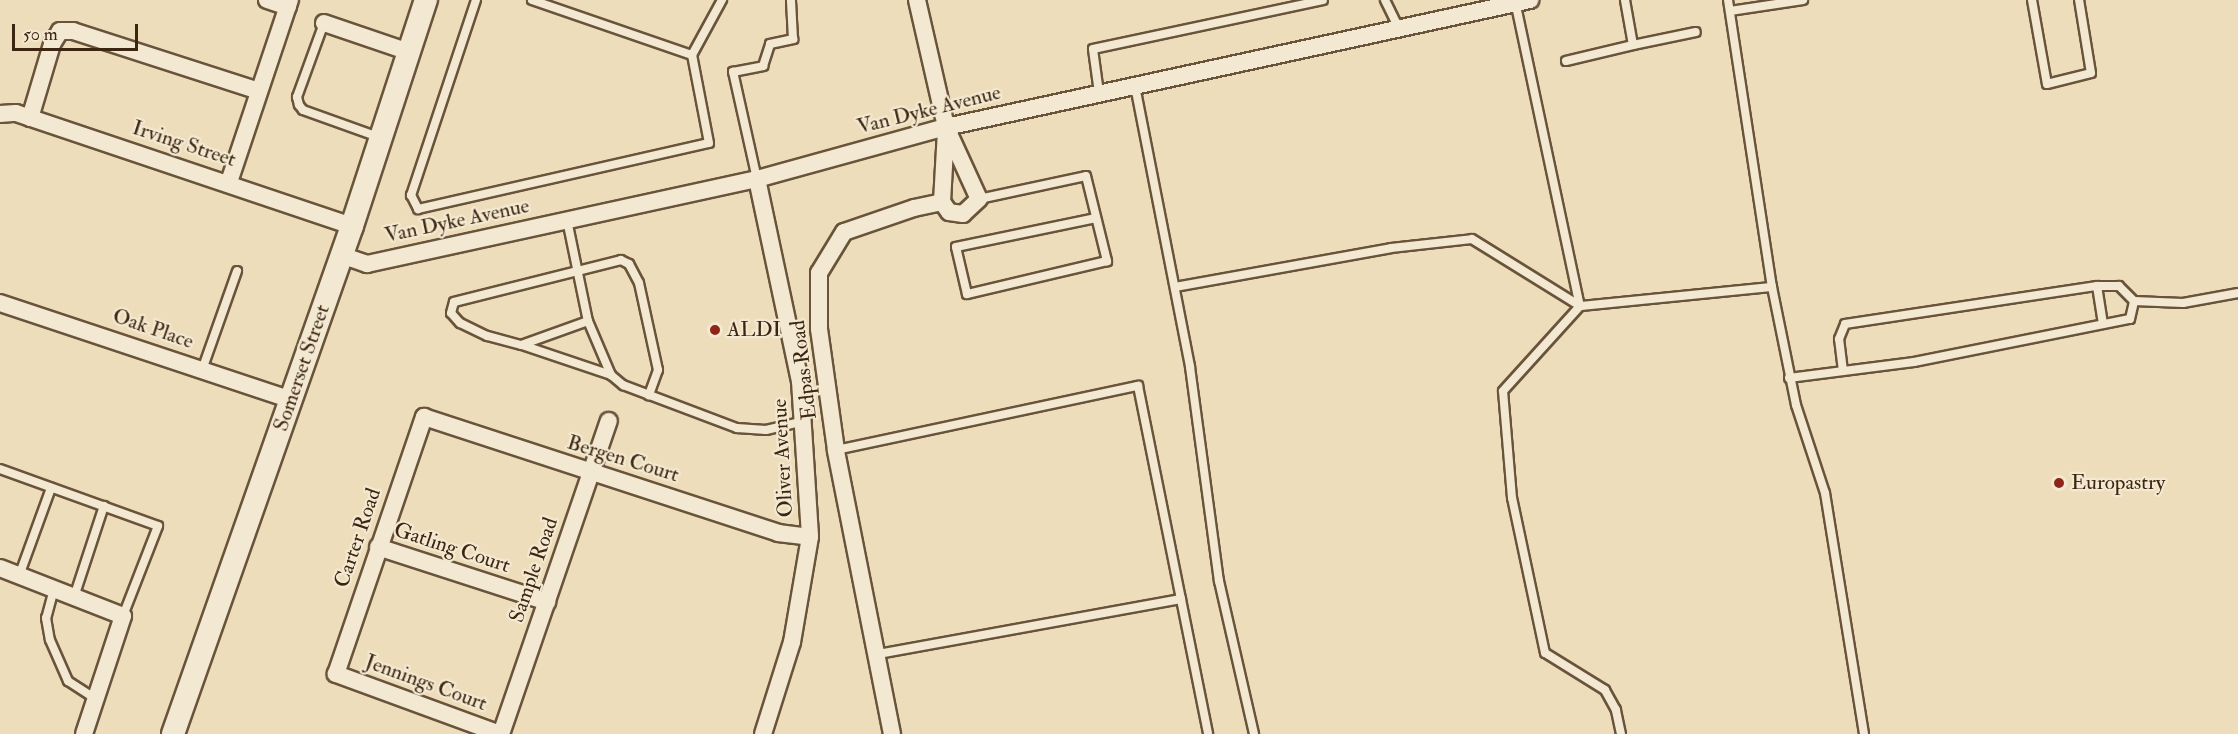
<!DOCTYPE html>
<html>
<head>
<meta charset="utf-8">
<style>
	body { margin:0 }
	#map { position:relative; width:2238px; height:734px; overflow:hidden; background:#edddba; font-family:"IM FELL Double Pica",serif }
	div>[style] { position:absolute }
	.roads { filter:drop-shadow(2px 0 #69543b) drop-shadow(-2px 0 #69543b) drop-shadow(0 2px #69543b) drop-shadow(0 -2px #69543b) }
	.service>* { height:8px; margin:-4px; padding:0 4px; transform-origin:4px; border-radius:4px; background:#f3e9d2 }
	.minor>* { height:16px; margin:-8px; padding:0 8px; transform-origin:8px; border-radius:8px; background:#f3e9d2 }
	.secondary>* { height:22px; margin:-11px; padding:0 11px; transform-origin:11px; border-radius:11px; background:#f3e9d2 }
	.dots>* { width:16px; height:16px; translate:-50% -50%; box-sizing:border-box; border:3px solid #f3e9d2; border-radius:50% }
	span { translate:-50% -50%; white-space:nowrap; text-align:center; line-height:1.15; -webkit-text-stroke:4.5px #f3e9d2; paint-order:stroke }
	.street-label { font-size:21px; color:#3d2611 }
	.poi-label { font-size:21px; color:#3d2611 }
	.left { translate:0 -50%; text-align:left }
	.scale { position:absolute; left:12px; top:24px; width:126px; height:27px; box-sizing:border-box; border:3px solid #3d2611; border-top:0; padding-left:8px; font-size:18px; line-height:21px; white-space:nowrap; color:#3d2611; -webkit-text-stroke:4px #f3e9d2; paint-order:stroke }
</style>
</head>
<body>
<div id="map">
	<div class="roads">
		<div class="service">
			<div style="left:476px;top:0;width:206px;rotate:108.4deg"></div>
			<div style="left:411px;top:195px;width:16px;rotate:63deg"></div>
			<div style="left:418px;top:209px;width:298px;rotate:-12.8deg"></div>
			<div style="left:709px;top:143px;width:90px;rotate:-100.9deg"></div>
			<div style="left:692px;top:55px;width:63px;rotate:-61.4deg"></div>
			<div style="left:532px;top:0;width:169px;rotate:19deg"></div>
			<div style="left:1385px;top:0;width:32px;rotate:64deg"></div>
			<div style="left:1728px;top:0;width:290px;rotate:81.3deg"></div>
			<div style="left:1772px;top:287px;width:120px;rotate:78.5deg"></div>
			<div style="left:1796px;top:405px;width:93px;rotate:71.8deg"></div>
			<div style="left:1825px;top:493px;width:244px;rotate:80.8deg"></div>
			<div style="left:2032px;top:0;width:85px;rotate:79.9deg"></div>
			<div style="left:2047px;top:84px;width:45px;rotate:-14deg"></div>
			<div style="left:2091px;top:73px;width:74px;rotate:-99.3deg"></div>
			<div style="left:1515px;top:1px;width:312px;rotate:78deg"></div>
			<div style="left:1730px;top:11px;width:74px;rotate:-8.6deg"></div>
			<div style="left:324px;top:23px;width:79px;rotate:110deg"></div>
			<div style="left:297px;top:97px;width:8px;rotate:76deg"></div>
			<div style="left:299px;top:105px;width:6px;rotate:51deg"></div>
			<div style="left:303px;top:110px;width:83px;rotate:19.7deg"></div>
			<div style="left:1633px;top:45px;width:64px;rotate:-11.7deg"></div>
			<div style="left:1566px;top:61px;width:69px;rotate:-13.4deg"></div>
			<div style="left:1633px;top:45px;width:46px;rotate:-100.1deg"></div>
			<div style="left:1135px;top:86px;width:286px;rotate:78.9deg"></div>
			<div style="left:1190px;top:367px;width:216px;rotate:82.3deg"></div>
			<div style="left:1219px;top:581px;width:157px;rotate:77.1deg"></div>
			<div style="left:1099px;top:93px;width:44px;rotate:-97.8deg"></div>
			<div style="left:1093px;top:49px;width:235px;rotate:-12deg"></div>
			<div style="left:757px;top:179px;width:110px;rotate:-102.6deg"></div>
			<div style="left:733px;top:72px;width:31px;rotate:-11deg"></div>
			<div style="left:763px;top:66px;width:23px;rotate:-72deg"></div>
			<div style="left:770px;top:44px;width:24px;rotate:-12deg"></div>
			<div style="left:793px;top:39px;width:39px;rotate:-93deg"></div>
			<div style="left:979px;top:199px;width:109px;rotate:-12.1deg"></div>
			<div style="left:1086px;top:176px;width:88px;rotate:76.1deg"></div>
			<div style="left:1107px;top:261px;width:144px;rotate:166.7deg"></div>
			<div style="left:967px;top:294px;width:48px;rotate:-103.2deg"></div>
			<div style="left:956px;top:247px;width:143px;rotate:-11.7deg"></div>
			<div style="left:567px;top:220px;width:103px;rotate:78.3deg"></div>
			<div style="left:588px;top:321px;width:59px;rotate:66.9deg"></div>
			<div style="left:611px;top:375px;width:16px;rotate:40deg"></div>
			<div style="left:623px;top:385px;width:122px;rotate:20.7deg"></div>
			<div style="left:737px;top:428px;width:29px;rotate:4deg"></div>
			<div style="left:766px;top:430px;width:39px;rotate:-13deg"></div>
			<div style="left:2097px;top:286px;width:22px"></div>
			<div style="left:2119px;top:286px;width:21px;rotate:45deg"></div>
			<div style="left:2134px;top:301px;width:49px;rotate:2.3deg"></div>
			<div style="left:2183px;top:303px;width:56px;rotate:-10.3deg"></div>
			<div style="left:1175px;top:287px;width:219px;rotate:-10.2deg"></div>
			<div style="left:1391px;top:248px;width:81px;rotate:-6.3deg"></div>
			<div style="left:1472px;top:239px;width:127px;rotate:31.8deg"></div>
			<div style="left:588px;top:321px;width:71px;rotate:160.3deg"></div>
			<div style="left:521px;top:345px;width:35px;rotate:-165deg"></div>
			<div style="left:487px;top:336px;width:30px;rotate:-154deg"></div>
			<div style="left:460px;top:323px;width:13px;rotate:-132deg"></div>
			<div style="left:451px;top:313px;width:11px;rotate:-75deg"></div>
			<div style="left:454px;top:302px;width:172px;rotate:-14.1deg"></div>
			<div style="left:621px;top:260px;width:9px;rotate:27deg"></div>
			<div style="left:629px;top:264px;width:21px;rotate:62deg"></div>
			<div style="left:639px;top:283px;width:89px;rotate:77.7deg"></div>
			<div style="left:658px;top:370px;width:27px;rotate:110deg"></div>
			<div style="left:522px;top:345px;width:94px;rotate:18.6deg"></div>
			<div style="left:202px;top:370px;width:105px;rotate:-70.5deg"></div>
			<div style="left:1843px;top:371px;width:32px;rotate:-97deg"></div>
			<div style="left:1839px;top:339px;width:16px;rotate:-68deg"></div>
			<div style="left:1845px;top:324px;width:255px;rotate:-8.6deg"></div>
			<div style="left:2097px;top:286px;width:38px;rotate:81deg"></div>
			<div style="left:1789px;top:378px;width:126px;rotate:-7.3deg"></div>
			<div style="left:1914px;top:362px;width:220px;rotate:-11.3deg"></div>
			<div style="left:2130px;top:319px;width:18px;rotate:-77deg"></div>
			<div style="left:836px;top:450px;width:309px;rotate:-12deg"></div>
			<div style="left:1138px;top:386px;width:355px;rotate:78.6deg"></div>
			<div style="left:0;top:469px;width:168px;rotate:19.8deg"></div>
			<div style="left:158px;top:526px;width:97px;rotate:111.3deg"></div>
			<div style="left:19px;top:576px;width:94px;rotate:-70deg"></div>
			<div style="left:54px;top:589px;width:30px;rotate:105deg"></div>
			<div style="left:46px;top:618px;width:22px;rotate:80deg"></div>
			<div style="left:50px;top:640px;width:45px;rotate:66.3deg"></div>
			<div style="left:68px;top:681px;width:33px;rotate:33deg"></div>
			<div style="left:74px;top:597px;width:96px;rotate:-71.8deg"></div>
			<div style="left:878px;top:654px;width:308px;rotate:-10.3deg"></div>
			<div style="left:1621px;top:734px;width:25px;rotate:-102deg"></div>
			<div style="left:1616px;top:710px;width:23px;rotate:-119deg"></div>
			<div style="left:1605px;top:690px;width:70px;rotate:-148.3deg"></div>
			<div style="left:1545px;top:653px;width:158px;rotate:-102deg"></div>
			<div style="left:1512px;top:498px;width:107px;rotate:-94.8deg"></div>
			<div style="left:1503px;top:391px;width:115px;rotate:-47.8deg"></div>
			<div style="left:1580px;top:306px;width:193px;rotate:-5.7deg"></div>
		</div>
		<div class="minor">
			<div style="left:267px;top:0;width:22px;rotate:18deg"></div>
			<div style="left:917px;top:0;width:130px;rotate:77.1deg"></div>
			<div style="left:946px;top:127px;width:79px;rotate:65.4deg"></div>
			<div style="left:979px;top:199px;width:22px;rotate:137deg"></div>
			<div style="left:963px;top:214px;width:14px;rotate:-172deg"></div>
			<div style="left:949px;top:212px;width:12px;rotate:-125deg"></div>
			<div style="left:324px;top:23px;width:90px;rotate:18.8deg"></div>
			<div style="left:0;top:114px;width:16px;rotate:-4deg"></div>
			<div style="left:16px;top:113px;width:354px;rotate:18.6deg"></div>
			<div style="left:30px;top:118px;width:77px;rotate:-73.4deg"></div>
			<div style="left:52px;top:44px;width:15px;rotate:-58deg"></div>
			<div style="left:60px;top:31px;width:13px"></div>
			<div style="left:73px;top:31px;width:195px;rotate:17.9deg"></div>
			<div style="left:757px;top:179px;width:207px;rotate:78deg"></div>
			<div style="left:800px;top:381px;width:156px;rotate:86.3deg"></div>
			<div style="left:810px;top:537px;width:107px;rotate:99.7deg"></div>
			<div style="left:792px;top:642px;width:96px;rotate:107.5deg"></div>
			<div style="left:229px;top:182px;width:192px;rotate:-71.5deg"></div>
			<div style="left:942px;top:202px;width:71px;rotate:-86.8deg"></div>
			<div style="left:341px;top:255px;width:28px;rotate:19deg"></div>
			<div style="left:367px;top:264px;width:399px;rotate:-12.3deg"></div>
			<div style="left:757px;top:179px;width:196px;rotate:-15.4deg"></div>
			<div style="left:946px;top:127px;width:598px;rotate:-12.27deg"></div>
			<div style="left:0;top:303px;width:307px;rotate:18.4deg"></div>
			<div style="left:378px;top:547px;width:178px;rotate:18deg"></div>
			<div style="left:0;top:568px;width:132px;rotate:21.3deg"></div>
			<div style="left:123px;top:616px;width:124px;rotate:108.3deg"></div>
			<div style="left:500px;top:734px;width:175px;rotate:-159.9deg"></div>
			<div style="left:336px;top:674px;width:272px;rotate:-71.1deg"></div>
			<div style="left:424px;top:417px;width:373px;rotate:18.1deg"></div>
			<div style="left:778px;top:533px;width:32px;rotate:7deg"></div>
			<div style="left:501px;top:734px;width:331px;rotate:-71deg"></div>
			<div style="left:892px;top:734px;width:289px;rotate:-101.2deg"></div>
			<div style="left:836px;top:450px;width:122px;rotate:-98deg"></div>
			<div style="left:819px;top:329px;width:56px;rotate:-90deg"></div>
			<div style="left:819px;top:273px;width:48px;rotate:-58.6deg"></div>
			<div style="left:844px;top:232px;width:74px;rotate:-18.9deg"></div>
			<div style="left:914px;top:208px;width:29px;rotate:-12deg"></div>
		</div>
		<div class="secondary">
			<div style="left:173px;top:734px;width:539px;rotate:-70.59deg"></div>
			<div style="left:352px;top:226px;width:238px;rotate:-71.9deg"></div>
		</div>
	</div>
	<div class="dots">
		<div style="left:715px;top:330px;background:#8f2418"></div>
		<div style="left:2059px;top:483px;background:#8f2418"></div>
	</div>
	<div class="street-label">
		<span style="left:929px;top:110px;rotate:-14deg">Van Dyke Avenue</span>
		<span style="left:184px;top:144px;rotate:18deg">Irving Street</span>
		<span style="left:457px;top:221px;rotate:-12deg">Van Dyke Avenue</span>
		<span style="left:153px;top:329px;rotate:19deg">Oak Place</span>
		<span style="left:302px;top:368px;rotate:-71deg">Somerset Street</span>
		<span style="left:804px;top:370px;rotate:-97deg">Edpas Road</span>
		<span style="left:783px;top:458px;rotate:-93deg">Oliver Avenue</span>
		<span style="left:623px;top:459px;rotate:17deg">Bergen Court</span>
		<span style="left:358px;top:538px;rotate:-71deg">Carter Road</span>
		<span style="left:452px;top:548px;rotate:18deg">Gatling Court</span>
		<span style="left:534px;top:570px;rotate:-71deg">Sample Road</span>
		<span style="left:426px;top:683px;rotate:20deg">Jennings Court</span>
	</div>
	<div class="poi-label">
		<span class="left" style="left:727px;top:330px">ALDI</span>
		<span class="left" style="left:2071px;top:483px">Europastry</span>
	</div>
	<div class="scale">50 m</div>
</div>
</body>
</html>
